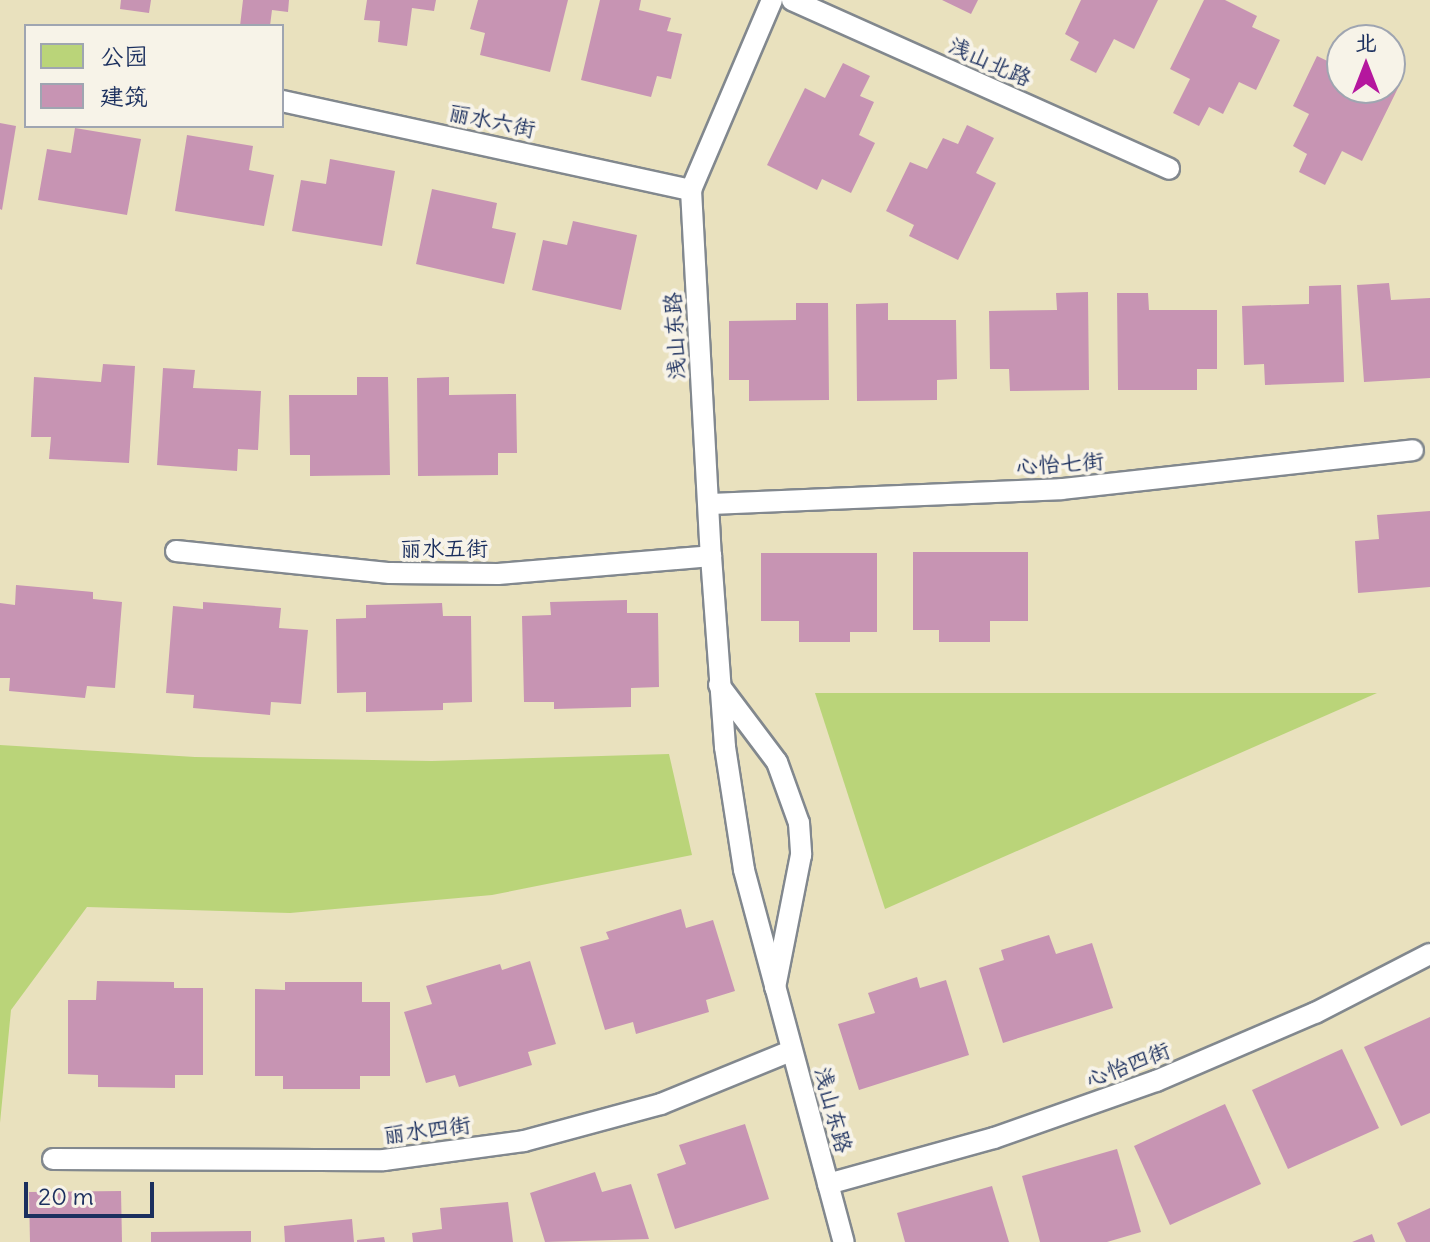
<!DOCTYPE html>
<html>
<head>
<meta charset="utf-8">
<style>
	body { margin:0 }
	#map { position:relative; width:1430px; height:1242px; overflow:hidden; background:#e9e1be; font-family:Delius,"LXGW WenKai TC",sans-serif }
	div>[style] { position:absolute }
	.green>* { inset:0; background:#bad479 }
	.building>* { inset:0; background:#c794b3 }
	.roads { filter:drop-shadow(2px 0 #82888e) drop-shadow(-2px 0 #82888e) drop-shadow(0 2px #82888e) drop-shadow(0 -2px #82888e) }
	.lane>* { height:20px; margin:-10px; padding:0 10px; transform-origin:10px; border-radius:10px; background:#fff }
	span { translate:-50% -50%; white-space:nowrap; text-align:center; line-height:1.15; -webkit-text-stroke:8px #f7f3e8; paint-order:stroke }
	.street-label { font-size:22px; color:#1b2f5e }
	.legend { position:absolute; left:24px; top:24px; width:260px; height:104px; box-sizing:border-box; background:#f7f3e8; border:2px solid #9fa5b1; margin:0; padding:10px 14px; list-style:none; font-size:24px; color:#1b2f5e }
	.legend li { display:flex; align-items:center; gap:16px; height:40px }
	.legend b { width:40px; border:2px solid #9fa5b1 }
	.north { position:absolute; left:1326px; top:24px; width:80px; height:80px; box-sizing:border-box; background:#f7f3e8; border:2px solid #9fa5b1; border-radius:50%; rotate:0deg; font-size:22px; font-weight:700; line-height:32px; text-align:center; color:#1b2f5e }
	.north::after { content:''; display:block; margin:auto; width:28px; height:36px; background:#b5179e; clip-path:polygon(50% 0,100% 100%,50% 72%,0 100%) }
	.scale { position:absolute; left:24px; top:1182px; width:130px; height:36px; box-sizing:border-box; border:4px solid #1b2f5e; border-top:0; padding-left:10px; font-size:24px; line-height:28px; white-space:nowrap; color:#1b2f5e; -webkit-text-stroke:6px #f7f3e8; paint-order:stroke }
</style>
</head>
<body>
<div id="map">
	<div class="green">
		<div style="clip-path:polygon(815px 693px,1377px 693px,885px 909px)"></div>
		<div style="clip-path:polygon(0 745px,195px 757px,432px 761px,669px 754px,692px 855px,492px 895px,290px 913px,87px 907px,11px 1010px,0 1123px)"></div>
	</div>
	<div class="building">
		<div style="clip-path:polygon(121px 0,151px 0,149px 13px,120px 9px)"></div>
		<div style="clip-path:polygon(243px 0,289px 0,288px 12px,272px 10px,270px 26px,240px 26px)"></div>
		<div style="clip-path:polygon(367px 0,436px 0,434px 11px,412px 8px,407px 46px,378px 42px,380px 21px,364px 20px)"></div>
		<div style="clip-path:polygon(478px 0,568px 0,550px 72px,480px 55px,485px 33px,470px 29px)"></div>
		<div style="clip-path:polygon(600px 0,641px 0,639px 10px,671px 18px,667px 31px,682px 34px,671px 79px,657px 76px,651px 97px,581px 80px)"></div>
		<div style="clip-path:polygon(942px 0,978px 0,971px 14px)"></div>
		<div style="clip-path:polygon(1081px 0,1158px 0,1134px 49px,1114px 39px,1096px 73px,1070px 60px,1079px 42px,1065px 34px)"></div>
		<div style="clip-path:polygon(1204px 0,1225px 0,1257px 16px,1252px 27px,1280px 40px,1256px 90px,1239px 82px,1223px 114px,1209px 107px,1199px 126px,1173px 113px,1190px 79px,1170px 69px)"></div>
		<div style="clip-path:polygon(1317px 56px,1342px 68px,1342px 88px,1390px 88px,1390px 79px,1400px 84px,1362px 161px,1342px 151px,1325px 185px,1299px 172px,1307px 154px,1293px 146px,1309px 114px,1293px 106px)"></div>
		<div style="clip-path:polygon(843px 63px,870px 76px,860px 96px,874px 102px,859px 135px,875px 143px,851px 193px,822px 179px,817px 190px,767px 165px,805px 88px,825px 98px)"></div>
		<div style="clip-path:polygon(0 123px,16px 126px,2px 210px,0 209px)"></div>
		<div style="clip-path:polygon(967px 125px,994px 138px,976px 173px,996px 183px,958px 260px,909px 236px,914px 225px,886px 211px,910px 162px,927px 169px,943px 138px,958px 144px)"></div>
		<div style="clip-path:polygon(75px 128px,141px 139px,127px 215px,38px 200px,47px 149px,71px 153px)"></div>
		<div style="clip-path:polygon(187px 135px,253px 146px,249px 170px,274px 175px,264px 226px,175px 211px)"></div>
		<div style="clip-path:polygon(330px 159px,395px 171px,382px 246px,292px 231px,301px 180px,326px 184px)"></div>
		<div style="clip-path:polygon(432px 189px,497px 203px,492px 228px,516px 233px,504px 284px,416px 264px)"></div>
		<div style="clip-path:polygon(573px 221px,637px 235px,621px 310px,532px 290px,543px 240px,567px 245px)"></div>
		<div style="clip-path:polygon(1389px 283px,1391px 300px,1430px 298px,1430px 378px,1364px 382px,1357px 285px)"></div>
		<div style="clip-path:polygon(1341px 285px,1344px 382px,1265px 385px,1264px 364px,1244px 365px,1242px 306px,1309px 304px,1309px 286px)"></div>
		<div style="clip-path:polygon(1088px 292px,1089px 390px,1010px 391px,1009px 369px,990px 369px,989px 311px,1057px 310px,1056px 293px)"></div>
		<div style="clip-path:polygon(1117px 293px,1148px 293px,1149px 310px,1217px 310px,1217px 369px,1197px 369px,1197px 390px,1118px 390px)"></div>
		<div style="clip-path:polygon(796px 303px,828px 303px,829px 400px,749px 401px,749px 380px,729px 380px,729px 321px,796px 320px)"></div>
		<div style="clip-path:polygon(888px 303px,888px 320px,956px 320px,957px 379px,937px 380px,937px 400px,857px 401px,856px 304px)"></div>
		<div style="clip-path:polygon(103px 364px,135px 366px,129px 463px,49px 459px,51px 437px,31px 437px,34px 377px,101px 382px)"></div>
		<div style="clip-path:polygon(163px 368px,195px 370px,193px 388px,261px 391px,258px 450px,238px 449px,237px 471px,157px 465px)"></div>
		<div style="clip-path:polygon(357px 377px,388px 377px,390px 475px,310px 476px,310px 455px,290px 455px,289px 395px,357px 395px)"></div>
		<div style="clip-path:polygon(449px 377px,449px 395px,516px 394px,517px 453px,498px 453px,498px 475px,418px 476px,417px 378px)"></div>
		<div style="clip-path:polygon(1430px 511px,1430px 587px,1358px 593px,1355px 541px,1379px 539px,1377px 515px)"></div>
		<div style="clip-path:polygon(913px 552px,1028px 552px,1028px 621px,990px 621px,990px 642px,939px 642px,939px 630px,913px 630px)"></div>
		<div style="clip-path:polygon(761px 553px,877px 553px,877px 632px,850px 632px,850px 642px,799px 642px,799px 621px,761px 621px)"></div>
		<div style="clip-path:polygon(16px 585px,93px 592px,93px 599px,122px 602px,115px 688px,87px 686px,85px 698px,9px 691px,10px 678px,0 678px,0 603px,15px 605px)"></div>
		<div style="clip-path:polygon(627px 600px,627px 613px,658px 613px,659px 687px,631px 688px,631px 707px,554px 709px,554px 702px,524px 702px,522px 616px,551px 615px,550px 602px)"></div>
		<div style="clip-path:polygon(203px 602px,281px 608px,279px 628px,308px 630px,301px 704px,271px 702px,270px 715px,193px 708px,194px 695px,166px 693px,173px 606px,203px 609px)"></div>
		<div style="clip-path:polygon(442px 603px,443px 616px,471px 616px,472px 702px,443px 703px,443px 710px,366px 712px,366px 692px,337px 693px,336px 619px,366px 618px,366px 605px)"></div>
		<div style="clip-path:polygon(681px 909px,686px 928px,713px 920px,735px 991px,706px 1000px,709px 1012px,636px 1034px,633px 1022px,605px 1030px,580px 947px,609px 939px,606px 932px)"></div>
		<div style="clip-path:polygon(1049px 935px,1056px 954px,1092px 943px,1113px 1008px,1003px 1043px,979px 968px,1004px 960px,1001px 950px)"></div>
		<div style="clip-path:polygon(530px 961px,556px 1044px,528px 1052px,532px 1065px,459px 1087px,455px 1075px,426px 1083px,404px 1012px,432px 1004px,426px 986px,500px 964px,502px 970px)"></div>
		<div style="clip-path:polygon(917px 977px,920px 988px,946px 980px,969px 1055px,859px 1090px,838px 1024px,875px 1013px,868px 993px)"></div>
		<div style="clip-path:polygon(97px 981px,174px 982px,174px 988px,203px 988px,203px 1075px,175px 1075px,175px 1088px,98px 1087px,98px 1075px,68px 1074px,68px 1000px,96px 1000px)"></div>
		<div style="clip-path:polygon(285px 982px,362px 982px,362px 1002px,390px 1002px,390px 1076px,360px 1076px,360px 1089px,283px 1089px,283px 1076px,255px 1076px,255px 989px,285px 990px)"></div>
		<div style="clip-path:polygon(1430px 1017px,1430px 1113px,1401px 1126px,1364px 1047px)"></div>
		<div style="clip-path:polygon(1342px 1049px,1379px 1128px,1288px 1169px,1252px 1090px)"></div>
		<div style="clip-path:polygon(1225px 1104px,1261px 1184px,1170px 1225px,1134px 1146px)"></div>
		<div style="clip-path:polygon(745px 1124px,769px 1199px,675px 1229px,657px 1174px,686px 1164px,679px 1145px)"></div>
		<div style="clip-path:polygon(1117px 1149px,1141px 1232px,1107px 1242px,1040px 1242px,1022px 1176px)"></div>
		<div style="clip-path:polygon(595px 1172px,602px 1192px,631px 1184px,649px 1239px,545px 1242px,530px 1193px)"></div>
		<div style="clip-path:polygon(992px 1186px,1009px 1242px,905px 1242px,897px 1213px)"></div>
		<div style="clip-path:polygon(121px 1191px,122px 1242px,30px 1242px,29px 1192px)"></div>
		<div style="clip-path:polygon(508px 1202px,513px 1242px,413px 1242px,412px 1233px,442px 1229px,440px 1208px)"></div>
		<div style="clip-path:polygon(1430px 1208px,1430px 1242px,1406px 1242px,1397px 1223px)"></div>
		<div style="clip-path:polygon(352px 1219px,354px 1242px,285px 1242px,284px 1226px)"></div>
		<div style="clip-path:polygon(251px 1231px,251px 1242px,151px 1242px,151px 1232px)"></div>
		<div style="clip-path:polygon(1372px 1234px,1375px 1242px,1352px 1242px)"></div>
		<div style="clip-path:polygon(384px 1237px,385px 1242px,357px 1242px,357px 1240px)"></div>
	</div>
	<div class="roads">
		<div class="lane">
			<div style="left:772px;top:0;width:207px;rotate:113.1deg"></div>
			<div style="left:691px;top:190px;width:367px;rotate:86.9deg"></div>
			<div style="left:711px;top:556px;width:192px;rotate:85.8deg"></div>
			<div style="left:725px;top:747px;width:124px;rotate:81.2deg"></div>
			<div style="left:744px;top:870px;width:385px;rotate:75deg"></div>
			<div style="left:792px;top:0;width:413px;rotate:24.1deg"></div>
			<div style="left:282px;top:101px;width:419px;rotate:12.3deg"></div>
			<div style="left:709px;top:504px;width:353px;rotate:-2.4deg"></div>
			<div style="left:1062px;top:489px;width:353px;rotate:-6.3deg"></div>
			<div style="left:176px;top:551px;width:215px;rotate:5.9deg"></div>
			<div style="left:390px;top:573px;width:108px;rotate:0.5deg"></div>
			<div style="left:498px;top:574px;width:214px;rotate:-4.8deg"></div>
			<div style="left:719px;top:685px;width:96px;rotate:53deg"></div>
			<div style="left:777px;top:762px;width:65px;rotate:70.2deg"></div>
			<div style="left:799px;top:823px;width:32px;rotate:86deg"></div>
			<div style="left:801px;top:855px;width:135px;rotate:101.1deg"></div>
			<div style="left:53px;top:1159px;width:331px;rotate:0.2deg"></div>
			<div style="left:384px;top:1160px;width:141px;rotate:-7.7deg"></div>
			<div style="left:524px;top:1141px;width:142px;rotate:-15.1deg"></div>
			<div style="left:661px;top:1104px;width:140px;rotate:-22.2deg"></div>
			<div style="left:828px;top:1184px;width:172px;rotate:-15.5deg"></div>
			<div style="left:994px;top:1138px;width:172px;rotate:-19.4deg"></div>
			<div style="left:1156px;top:1081px;width:173px;rotate:-23.2deg"></div>
			<div style="left:1315px;top:1013px;width:129px;rotate:-27.2deg"></div>
		</div>
	</div>
	<div class="street-label">
		<span style="left:990px;top:62px;rotate:24deg">浅山北路</span>
		<span style="left:492px;top:121px;rotate:12deg">丽水六街</span>
		<span style="left:675px;top:336px;rotate:-93deg">浅山东路</span>
		<span style="left:1060px;top:464px;rotate:-4deg">心怡七街</span>
		<span style="left:444px;top:549px">丽水五街</span>
		<span style="left:1128px;top:1065px;rotate:-21deg">心怡四街</span>
		<span style="left:833px;top:1110px;rotate:75deg">浅山东路</span>
		<span style="left:427px;top:1130px;rotate:-7deg">丽水四街</span>
	</div>
	<ul class="legend">
	<li><b style="height:22px;background:#bad479"></b>公园</li>
	<li><b style="height:22px;background:#c794b3"></b>建筑</li>
	</ul>
	<div class="north">北</div>
	<div class="scale">20 m</div>
</div>
</body>
</html>
